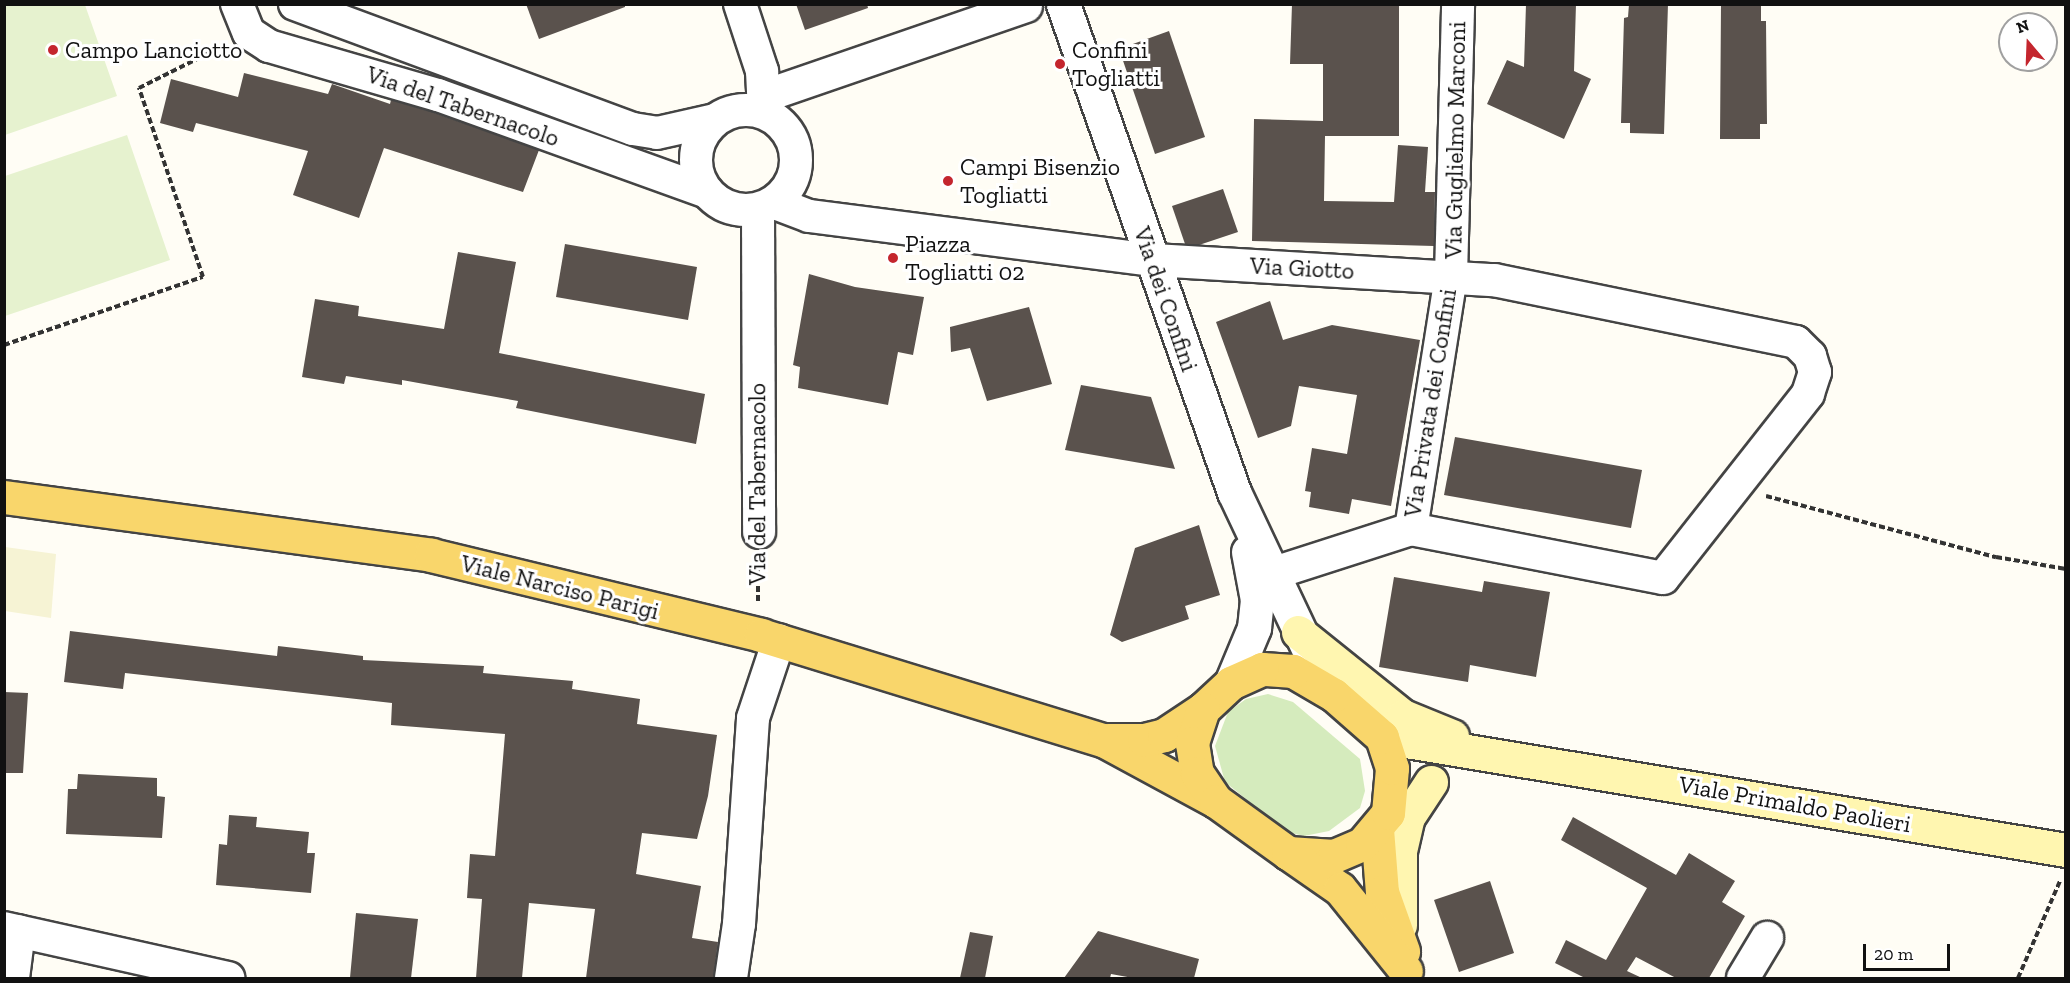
<!DOCTYPE html>
<html>
<head>
<meta charset="utf-8">
<style>
	body { margin:0 }
	#map { position:relative; width:2070px; height:983px; overflow:hidden; background:#fffdf5; font-family:"Zilla Slab",serif }
	div>[style] { position:absolute }
	.farmland>* { inset:0; background:#f6f3d4 }
	.green>* { inset:0; background:#d5ebbd }
	.pitch>* { inset:0; background:#e6f2cf }
	.building>* { inset:0; background:#5a524d }
	.path>* { height:4px; margin-top:-2px; transform-origin:0; background:repeating-linear-gradient(90deg,#333 0 6px,transparent 0 9px) }
	.roads { filter:drop-shadow(2px 0 #444) drop-shadow(-2px 0 #444) drop-shadow(0 2px #444) drop-shadow(0 -2px #444) }
	.minor>* { height:32px; margin:-16px; padding:0 16px; transform-origin:16px; border-radius:16px; background:#fff }
	.minor>.ring { margin:-16px; padding:0; box-sizing:content-box; background:none; border:32px solid #fff; border-radius:50% }
	.tertiary>* { height:33px; margin:-16.5px; padding:0 16.5px; transform-origin:16.5px; border-radius:16.5px; background:#fff }
	.secondary>* { height:33px; margin:-16.5px; padding:0 16.5px; transform-origin:16.5px; border-radius:16.5px; background:#fff6b0 }
	.primary>* { height:33px; margin:-16.5px; padding:0 16.5px; transform-origin:16.5px; border-radius:16.5px; background:#f9d66b }
	.dots>* { width:16px; height:16px; translate:-50% -50%; box-sizing:border-box; border:3px solid #fff; border-radius:50% }
	span { translate:-50% -50%; white-space:nowrap; text-align:center; line-height:1.15; -webkit-text-stroke:6px #fff; paint-order:stroke }
	.poi-label { font-size:24px; color:#111 }
	.left { translate:0 -50%; text-align:left }
	.street-label { font-size:24px; color:#111 }
	.frame { position:absolute; inset:0; border:6px solid #111; pointer-events:none }
	.north { position:absolute; left:1998px; top:12px; width:60px; height:60px; box-sizing:border-box; background:#fff; border:2px solid #a0a0a0; border-radius:50%; rotate:341deg; font-size:16px; font-weight:700; line-height:24px; text-align:center; color:#111 }
	.north::after { content:''; display:block; margin:auto; width:21px; height:27px; background:#c4262e; clip-path:polygon(50% 0,100% 100%,50% 72%,0 100%) }
	.scale { position:absolute; left:1863px; top:944px; width:87px; height:27px; box-sizing:border-box; border:3px solid #111; border-top:0; padding-left:8px; font-size:18px; line-height:21px; white-space:nowrap; color:#111; -webkit-text-stroke:4px #fff; paint-order:stroke }
</style>
</head>
<body>
<div id="map">
	<div class="farmland">
		<div style="clip-path:polygon(5px 547px,56px 554px,51px 618px,5px 611px)"></div>
	</div>
	<div class="green">
		<div style="clip-path:polygon(1268px 694px,1293px 702px,1360px 759px,1365px 791px,1360px 808px,1329px 831px,1304px 836px,1287px 832px,1225px 782px,1215px 746px,1228px 712px,1246px 699px)"></div>
	</div>
	<div class="pitch">
		<div style="clip-path:polygon(4px 5px,85px 5px,117px 96px,5px 135px)"></div>
		<div style="clip-path:polygon(127px 135px,170px 260px,5px 316px,5px 176px)"></div>
	</div>
	<div class="building">
		<div style="clip-path:polygon(526px 4px,625px 4px,625px 7px,539px 39px)"></div>
		<div style="clip-path:polygon(796px 4px,867px 4px,868px 8px,805px 30px)"></div>
		<div style="clip-path:polygon(1292px 4px,1399px 4px,1399px 136px,1325px 136px,1324px 201px,1394px 202px,1398px 145px,1428px 147px,1425px 192px,1435px 192px,1434px 246px,1252px 241px,1254px 119px,1323px 121px,1323px 64px,1290px 64px)"></div>
		<div style="clip-path:polygon(1526px 4px,1576px 4px,1574px 71px,1591px 79px,1564px 139px,1487px 104px,1507px 60px,1524px 67px)"></div>
		<div style="clip-path:polygon(1629px 4px,1668px 4px,1664px 134px,1630px 133px,1630px 123px,1621px 123px,1624px 18px,1628px 17px)"></div>
		<div style="clip-path:polygon(1721px 4px,1761px 4px,1761px 21px,1766px 21px,1767px 124px,1760px 124px,1760px 139px,1720px 139px)"></div>
		<div style="clip-path:polygon(1169px 31px,1205px 137px,1155px 154px,1119px 49px)"></div>
		<div style="clip-path:polygon(244px 73px,328px 94px,332px 84px,390px 104px,391px 100px,432px 112px,539px 150px,523px 192px,384px 148px,359px 218px,293px 195px,308px 151px,196px 123px,193px 132px,160px 123px,171px 79px,238px 97px)"></div>
		<div style="clip-path:polygon(1223px 189px,1238px 232px,1199px 245px,1185px 244px,1172px 206px)"></div>
		<div style="clip-path:polygon(565px 244px,697px 267px,688px 320px,556px 297px)"></div>
		<div style="clip-path:polygon(458px 252px,516px 262px,499px 353px,705px 394px,696px 444px,516px 408px,518px 401px,402px 380px,402px 385px,346px 376px,344px 384px,302px 377px,315px 299px,359px 306px,358px 316px,444px 329px)"></div>
		<div style="clip-path:polygon(809px 274px,855px 287px,924px 297px,913px 355px,898px 352px,888px 405px,798px 388px,800px 367px,793px 365px)"></div>
		<div style="clip-path:polygon(1270px 301px,1283px 340px,1332px 325px,1420px 340px,1391px 506px,1352px 499px,1349px 514px,1309px 507px,1311px 492px,1305px 491px,1312px 448px,1347px 454px,1357px 395px,1299px 386px,1291px 426px,1258px 438px,1216px 322px)"></div>
		<div style="clip-path:polygon(1029px 307px,1052px 384px,987px 401px,970px 348px,951px 352px,950px 327px)"></div>
		<div style="clip-path:polygon(1081px 385px,1151px 397px,1175px 469px,1065px 450px)"></div>
		<div style="clip-path:polygon(1455px 437px,1642px 470px,1631px 528px,1444px 495px)"></div>
		<div style="clip-path:polygon(1199px 525px,1220px 595px,1185px 606px,1189px 619px,1122px 642px,1110px 635px,1135px 548px)"></div>
		<div style="clip-path:polygon(1394px 577px,1482px 592px,1484px 581px,1550px 592px,1536px 677px,1470px 665px,1468px 682px,1379px 667px)"></div>
		<div style="clip-path:polygon(70px 631px,277px 656px,278px 646px,363px 656px,363px 660px,484px 666px,483px 673px,573px 681px,572px 689px,640px 699px,637px 724px,717px 735px,708px 796px,697px 839px,642px 833px,636px 874px,701px 886px,692px 938px,718px 942px,713px 978px,586px 978px,595px 909px,529px 903px,522px 978px,476px 978px,482px 899px,467px 898px,470px 854px,495px 856px,505px 734px,391px 725px,392px 703px,125px 673px,123px 689px,64px 682px)"></div>
		<div style="clip-path:polygon(4px 692px,28px 693px,23px 773px,4px 773px)"></div>
		<div style="clip-path:polygon(78px 774px,157px 778px,157px 796px,165px 797px,162px 838px,66px 834px,68px 789px,77px 789px)"></div>
		<div style="clip-path:polygon(229px 815px,257px 817px,256px 827px,309px 832px,307px 853px,315px 853px,311px 893px,216px 885px,219px 844px,227px 845px)"></div>
		<div style="clip-path:polygon(1573px 817px,1676px 875px,1689px 853px,1735px 881px,1722px 902px,1745px 916px,1709px 978px,1676px 978px,1636px 957px,1627px 971px,1642px 978px,1585px 978px,1555px 963px,1566px 940px,1606px 960px,1647px 888px,1561px 840px)"></div>
		<div style="clip-path:polygon(1490px 881px,1514px 953px,1459px 972px,1434px 900px)"></div>
		<div style="clip-path:polygon(356px 913px,418px 919px,411px 978px,350px 978px)"></div>
		<div style="clip-path:polygon(1098px 931px,1199px 959px,1194px 978px,1133px 978px,1111px 974px,1110px 978px,1064px 978px)"></div>
		<div style="clip-path:polygon(970px 932px,993px 936px,985px 978px,960px 978px)"></div>
	</div>
	<div class="path">
		<div style="left:4px;top:345px;width:210px;rotate:-18.9deg"></div>
		<div style="left:203px;top:277px;width:200px;rotate:-108.7deg"></div>
		<div style="left:139px;top:88px;width:94px;rotate:-26.6deg"></div>
		<div style="left:1766px;top:496px;width:238px;rotate:14.9deg"></div>
		<div style="left:1996px;top:557px;width:71px;rotate:9.7deg"></div>
		<div style="left:758px;top:601px;width:40px;rotate:-90deg"></div>
		<div style="left:2018px;top:978px;width:106px;rotate:-66.6deg"></div>
	</div>
	<div class="roads">
		<div class="minor">
			<div style="left:237px;top:4px;width:31px;rotate:68deg"></div>
			<div style="left:249px;top:33px;width:24px;rotate:33deg"></div>
			<div style="left:269px;top:46px;width:176px;rotate:16.2deg"></div>
			<div style="left:438px;top:95px;width:286px;rotate:19.8deg"></div>
			<div style="left:295px;top:4px;width:360px;rotate:20.3deg"></div>
			<div style="left:633px;top:129px;width:24px;rotate:9deg"></div>
			<div style="left:657px;top:133px;width:59px;rotate:-12.6deg"></div>
			<div style="left:740px;top:4px;width:71px;rotate:71.8deg"></div>
			<div style="left:762px;top:71px;width:41px;rotate:87.2deg"></div>
			<div style="left:765px;top:96px;width:276px;rotate:-19deg"></div>
			<div class="ring" style="left:696px;top:110px;width:68px;height:68px"></div>
			<div style="left:775px;top:203px;width:36px;rotate:21deg"></div>
			<div style="left:809px;top:216px;width:347px;rotate:7.3deg"></div>
			<div style="left:1153px;top:260px;width:342px;rotate:3.4deg"></div>
			<div style="left:1494px;top:280px;width:308px;rotate:11.6deg"></div>
			<div style="left:1796px;top:342px;width:20px;rotate:45deg"></div>
			<div style="left:1810px;top:356px;width:17px;rotate:73deg"></div>
			<div style="left:1815px;top:372px;width:23px;rotate:108deg"></div>
			<div style="left:1808px;top:394px;width:234px;rotate:128.2deg"></div>
			<div style="left:1663px;top:578px;width:257px;rotate:-169deg"></div>
			<div style="left:1411px;top:529px;width:147px;rotate:162.2deg"></div>
			<div style="left:758px;top:210px;width:322px;rotate:89.8deg"></div>
			<div style="left:1411px;top:529px;width:256px;rotate:-81deg"></div>
			<div style="left:1451px;top:276px;width:272px;rotate:-88.5deg"></div>
			<div style="left:4px;top:928px;width:230px;rotate:12.6deg"></div>
			<div style="left:13px;top:978px;width:47px;rotate:-82.7deg"></div>
			<div style="left:731px;top:978px;width:55px;rotate:-81.6deg"></div>
			<div style="left:739px;top:924px;width:206px;rotate:-86.1deg"></div>
			<div style="left:753px;top:718px;width:82px;rotate:-71.6deg"></div>
			<div style="left:1743px;top:978px;width:47px;rotate:-59deg"></div>
		</div>
		<div class="tertiary">
			<div style="left:1063px;top:4px;width:517px;rotate:70.69deg"></div>
			<div style="left:1234px;top:492px;width:183px;rotate:64.7deg"></div>
			<div style="left:1231px;top:683px;width:60px;rotate:-67.3deg"></div>
			<div style="left:1254px;top:628px;width:28px;rotate:-84deg"></div>
			<div style="left:1257px;top:600px;width:49px;rotate:-100.6deg"></div>
		</div>
		<div class="secondary">
			<div style="left:1298px;top:632px;width:134px;rotate:38.7deg"></div>
			<div style="left:1403px;top:716px;width:53px;rotate:22.2deg"></div>
			<div style="left:1382px;top:737px;width:693px;rotate:9.38deg"></div>
			<div style="left:1400px;top:925px;width:74px;rotate:-90deg"></div>
			<div style="left:1400px;top:851px;width:35px;rotate:-77deg"></div>
			<div style="left:1408px;top:817px;width:42px;rotate:-56.7deg"></div>
		</div>
		<div class="primary">
			<div style="left:4px;top:497px;width:431px;rotate:7.7deg"></div>
			<div style="left:431px;top:555px;width:340px;rotate:13.6deg"></div>
			<div style="left:761px;top:635px;width:358px;rotate:17.1deg"></div>
			<div style="left:1103px;top:740px;width:128px;rotate:28.4deg"></div>
			<div style="left:1108px;top:740px;width:36px"></div>
			<div style="left:1144px;top:740px;width:21px;rotate:-14deg"></div>
			<div style="left:1164px;top:735px;width:47px;rotate:-33.7deg"></div>
			<div style="left:1377px;top:829px;width:63px;rotate:85.5deg"></div>
			<div style="left:1382px;top:892px;width:63px;rotate:70.4deg"></div>
			<div style="left:1288px;top:853px;width:46px;rotate:3.7deg"></div>
			<div style="left:1334px;top:856px;width:30px;rotate:-23deg"></div>
			<div style="left:1362px;top:844px;width:40px;rotate:-50deg"></div>
			<div style="left:1388px;top:813px;width:45px;rotate:-84.9deg"></div>
			<div style="left:1392px;top:768px;width:33px;rotate:-108deg"></div>
			<div style="left:1382px;top:737px;width:64px;rotate:-138.8deg"></div>
			<div style="left:1334px;top:695px;width:48px;rotate:-149.7deg"></div>
			<div style="left:1293px;top:671px;width:31px;rotate:-176deg"></div>
			<div style="left:1262px;top:669px;width:34px;rotate:156deg"></div>
			<div style="left:1231px;top:683px;width:38px;rotate:137deg"></div>
			<div style="left:1203px;top:709px;width:36px;rotate:108deg"></div>
			<div style="left:1192px;top:743px;width:30px;rotate:81deg"></div>
			<div style="left:1197px;top:773px;width:34px;rotate:56deg"></div>
			<div style="left:1216px;top:801px;width:89px;rotate:35.8deg"></div>
			<div style="left:1288px;top:853px;width:63px;rotate:34.7deg"></div>
			<div style="left:1340px;top:889px;width:105px;rotate:51.2deg"></div>
		</div>
	</div>
	<div class="dots">
		<div style="left:53px;top:50px;background:#c4262e"></div>
		<div style="left:1060px;top:64px;background:#c4262e"></div>
		<div style="left:948px;top:181px;background:#c4262e"></div>
		<div style="left:893px;top:258px;background:#c4262e"></div>
	</div>
	<div class="poi-label">
		<span class="left" style="left:65px;top:50px">Campo Lanciotto</span>
		<span class="left" style="left:1072px;top:64px">Confini<br>Togliatti</span>
		<span class="left" style="left:960px;top:181px">Campi Bisenzio<br>Togliatti</span>
		<span class="left" style="left:905px;top:258px">Piazza<br>Togliatti 02</span>
	</div>
	<div class="street-label">
		<span style="left:463px;top:106px;rotate:19deg">Via del Tabernacolo</span>
		<span style="left:1455px;top:140px;rotate:-89deg">Via Guglielmo Marconi</span>
		<span style="left:1302px;top:268px;rotate:3deg">Via Giotto</span>
		<span style="left:1166px;top:299px;rotate:71deg">Via dei Confini</span>
		<span style="left:1430px;top:403px;rotate:-81deg">Via Privata dei Confini</span>
		<span style="left:757px;top:484px;rotate:-90deg">Via del Tabernacolo</span>
		<span style="left:560px;top:587px;rotate:14deg">Viale Narciso Parigi</span>
		<span style="left:1795px;top:804px;rotate:10deg">Viale Primaldo Paolieri</span>
	</div>
	<div class="frame"></div>
	<div class="north">N</div>
	<div class="scale">20 m</div>
</div>
</body>
</html>
